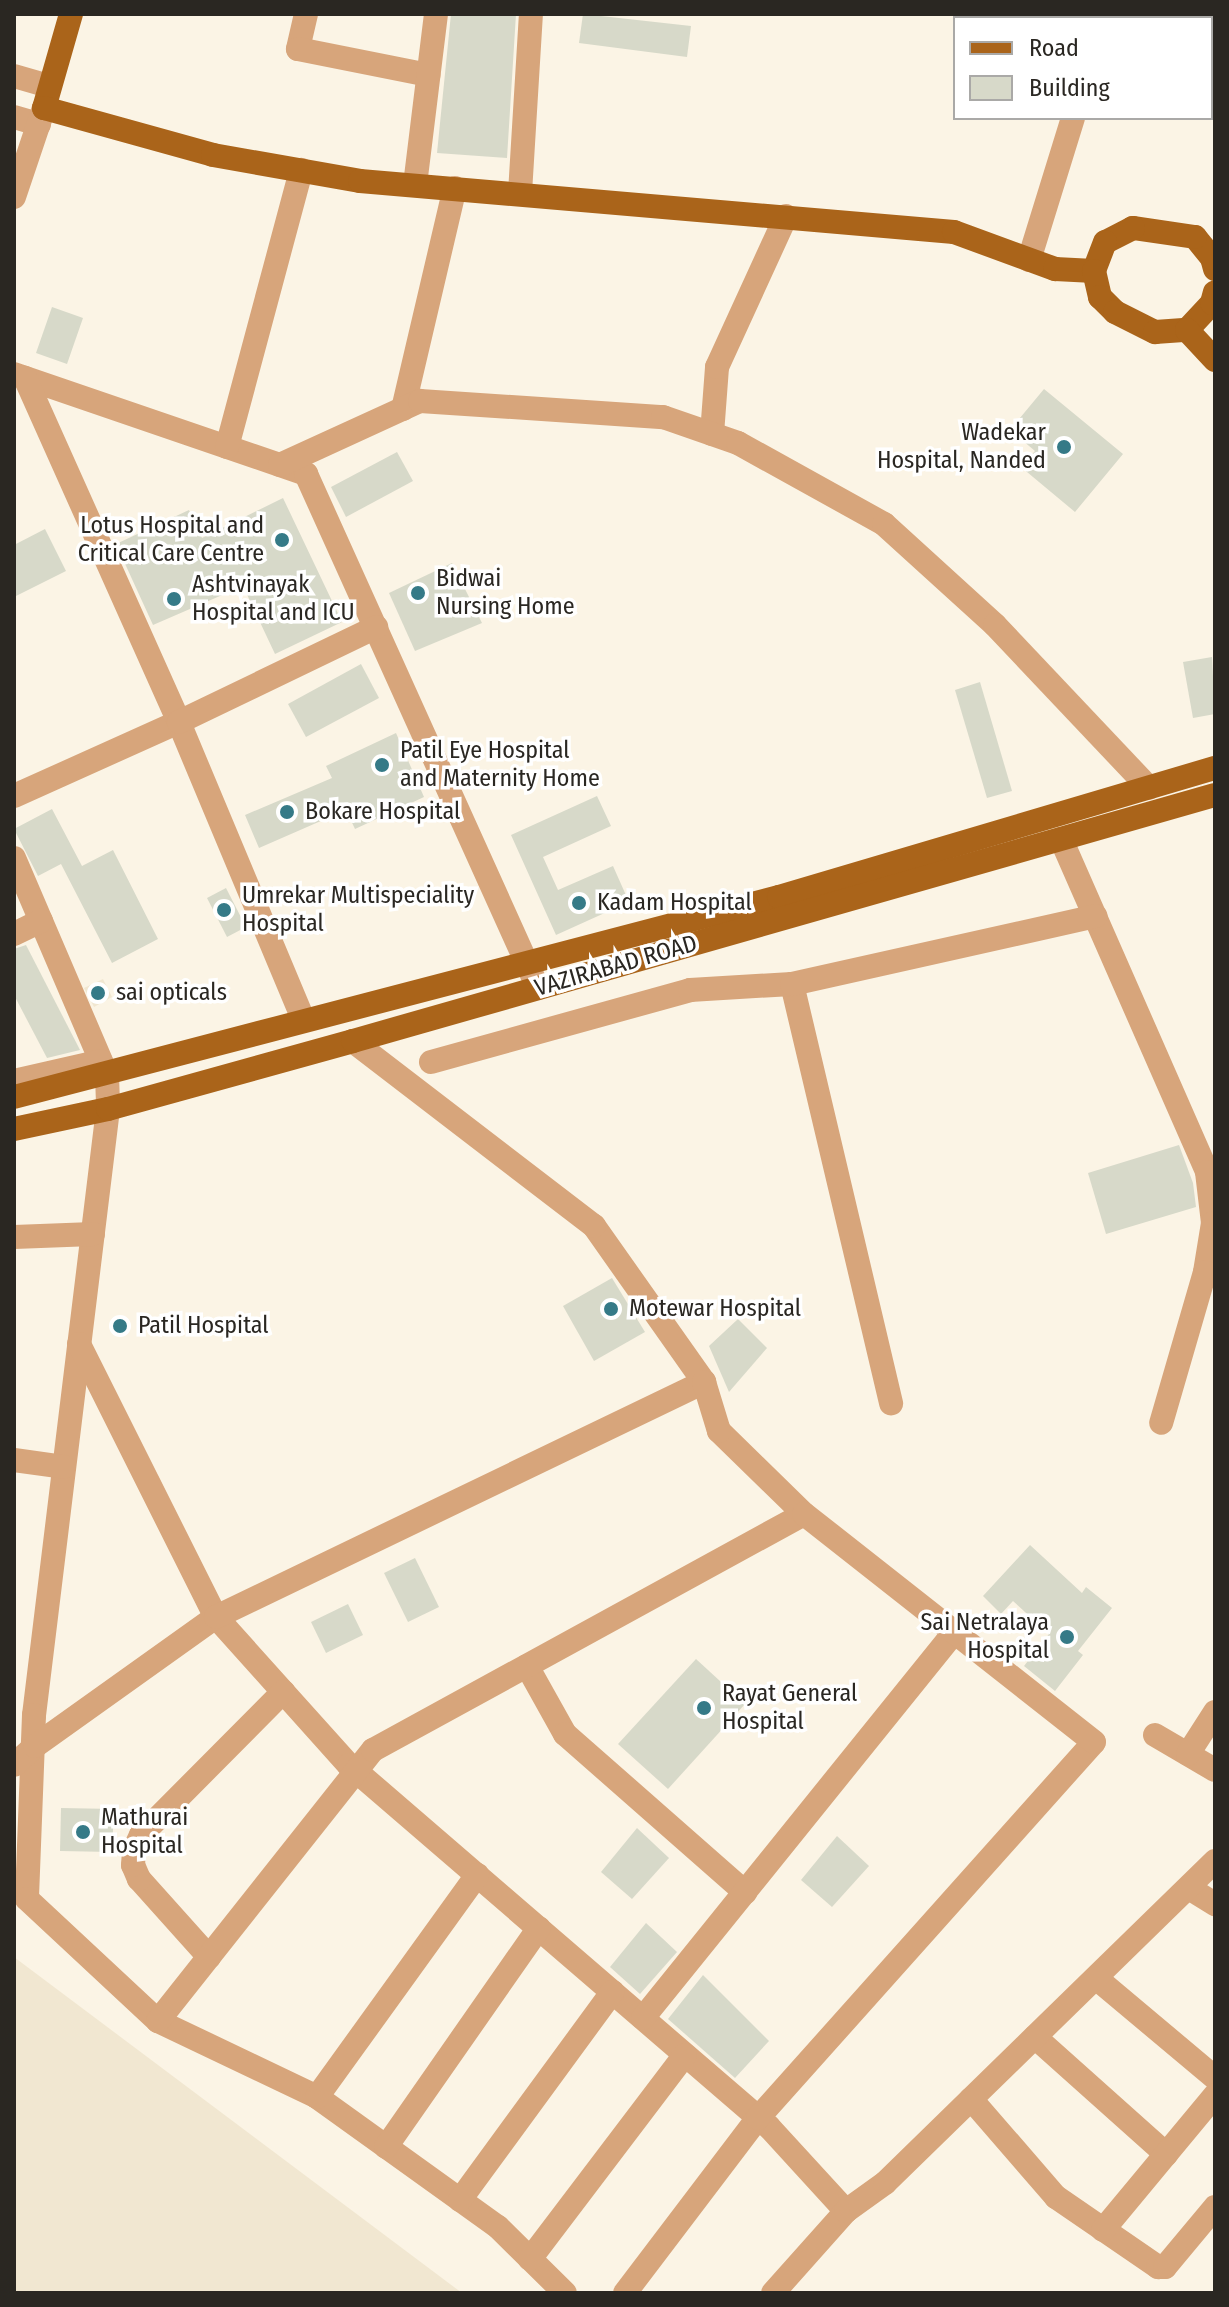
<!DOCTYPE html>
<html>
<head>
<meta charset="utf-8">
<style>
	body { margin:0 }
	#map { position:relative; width:1229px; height:2307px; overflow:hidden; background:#fbf4e5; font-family:"Fira Sans Condensed",sans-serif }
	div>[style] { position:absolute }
	.built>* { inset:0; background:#f1e7d1 }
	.building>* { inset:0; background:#d7d9c9 }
	.minor>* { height:24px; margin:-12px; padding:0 12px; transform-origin:12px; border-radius:12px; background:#d7a57b }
	.major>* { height:24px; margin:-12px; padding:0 12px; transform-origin:12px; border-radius:12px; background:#aa641a }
	.dots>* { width:22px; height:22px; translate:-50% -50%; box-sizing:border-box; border:4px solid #fff; border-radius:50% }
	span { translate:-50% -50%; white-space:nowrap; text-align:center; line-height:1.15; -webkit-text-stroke:7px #fff; paint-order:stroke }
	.poi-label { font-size:24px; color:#2a2722 }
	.right { translate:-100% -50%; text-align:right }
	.left { translate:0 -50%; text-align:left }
	.street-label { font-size:24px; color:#2a2722 }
	.frame { position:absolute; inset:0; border:16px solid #2a2722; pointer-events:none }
	.legend { position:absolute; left:953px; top:16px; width:260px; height:104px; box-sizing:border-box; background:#fff; border:2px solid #aaa9a7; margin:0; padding:10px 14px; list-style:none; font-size:24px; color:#2a2722 }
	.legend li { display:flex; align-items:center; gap:16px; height:40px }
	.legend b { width:40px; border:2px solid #aaa9a7 }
</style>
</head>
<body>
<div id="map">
	<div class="built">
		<div style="clip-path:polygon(103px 979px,112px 997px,94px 1007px,84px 988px)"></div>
		<div style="clip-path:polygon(14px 1957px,462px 2293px,14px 2293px)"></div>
	</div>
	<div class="building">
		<div style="clip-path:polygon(451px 14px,516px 14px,507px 158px,437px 153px)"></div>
		<div style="clip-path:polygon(583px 14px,691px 26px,687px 57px,579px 43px)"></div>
		<div style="clip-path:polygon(52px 307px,83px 318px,67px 364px,36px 353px)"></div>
		<div style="clip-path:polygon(1044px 389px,1123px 454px,1075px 512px,1021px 467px,1035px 451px,1010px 430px)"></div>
		<div style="clip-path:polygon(397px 452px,413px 481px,346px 517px,331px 487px)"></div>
		<div style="clip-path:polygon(283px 498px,342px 622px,275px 654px,243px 586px,153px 625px,116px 544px,189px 510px,202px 538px)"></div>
		<div style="clip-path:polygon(45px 529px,66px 571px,14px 597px,14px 545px)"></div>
		<div style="clip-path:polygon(452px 563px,482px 623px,415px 651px,389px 593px)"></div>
		<div style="clip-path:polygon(1212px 657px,1215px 714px,1193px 718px,1183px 662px)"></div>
		<div style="clip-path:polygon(361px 664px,379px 698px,306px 737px,288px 704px)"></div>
		<div style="clip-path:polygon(980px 682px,1012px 791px,987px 798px,955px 690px)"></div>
		<div style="clip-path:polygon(396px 733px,424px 797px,355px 829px,346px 810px,259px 848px,245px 815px,332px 778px,326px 766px)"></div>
		<div style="clip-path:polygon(597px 796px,611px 826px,543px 857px,558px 890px,613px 866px,629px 902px,556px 935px,511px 835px)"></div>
		<div style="clip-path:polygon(52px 809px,82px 866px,113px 850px,158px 939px,112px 963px,61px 864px,38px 876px,14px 829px)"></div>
		<div style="clip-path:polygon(226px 888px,246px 927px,227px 937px,207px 898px)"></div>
		<div style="clip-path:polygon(26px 945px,79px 1048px,80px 1050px,47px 1058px,14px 995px,14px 949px)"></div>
		<div style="clip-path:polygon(1179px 1145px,1193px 1183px,1196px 1207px,1106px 1234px,1088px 1173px)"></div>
		<div style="clip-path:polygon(612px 1278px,645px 1332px,594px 1361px,563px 1306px)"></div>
		<div style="clip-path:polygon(738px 1319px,767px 1348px,729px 1392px,709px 1346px)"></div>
		<div style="clip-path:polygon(1030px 1545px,1082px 1593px,1086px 1587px,1112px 1608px,1078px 1651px,1083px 1655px,1055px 1691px,1024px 1666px,1049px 1634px,1013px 1601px,1001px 1614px,983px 1596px)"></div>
		<div style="clip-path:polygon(415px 1558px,439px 1607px,408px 1622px,384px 1573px)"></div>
		<div style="clip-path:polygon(348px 1604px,363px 1635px,326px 1653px,311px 1622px)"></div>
		<div style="clip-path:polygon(696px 1659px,745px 1704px,668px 1789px,618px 1744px)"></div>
		<div style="clip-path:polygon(61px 1808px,114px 1809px,112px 1852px,60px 1851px)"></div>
		<div style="clip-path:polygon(637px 1828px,669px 1858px,632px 1899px,601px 1872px)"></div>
		<div style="clip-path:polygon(837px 1836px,869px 1866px,832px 1907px,801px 1880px)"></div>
		<div style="clip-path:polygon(646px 1923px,677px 1952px,640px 1994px,610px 1967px)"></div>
		<div style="clip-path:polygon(703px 1975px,769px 2041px,735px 2078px,668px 2019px)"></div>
	</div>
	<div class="minor">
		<div style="left:306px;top:14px;width:36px;rotate:103deg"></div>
		<div style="left:298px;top:49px;width:133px;rotate:11.3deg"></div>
		<div style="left:1049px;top:14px;width:14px;rotate:17deg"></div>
		<div style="left:1094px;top:18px;width:4px;rotate:-76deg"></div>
		<div style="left:14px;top:76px;width:37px;rotate:16deg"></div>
		<div style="left:14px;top:117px;width:26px;rotate:16deg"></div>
		<div style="left:415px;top:185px;width:172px;rotate:-83deg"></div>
		<div style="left:520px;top:193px;width:179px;rotate:-86.5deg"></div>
		<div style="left:14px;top:197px;width:94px;rotate:-71.4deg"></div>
		<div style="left:1029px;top:260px;width:149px;rotate:-72.8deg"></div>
		<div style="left:14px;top:374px;width:309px;rotate:18.9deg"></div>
		<div style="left:306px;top:474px;width:564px;rotate:65.71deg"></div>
		<div style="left:403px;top:409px;width:227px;rotate:-76.8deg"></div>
		<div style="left:712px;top:434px;width:67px;rotate:-85.7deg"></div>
		<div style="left:717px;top:367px;width:166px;rotate:-65.4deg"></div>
		<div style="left:227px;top:447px;width:287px;rotate:-75deg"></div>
		<div style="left:280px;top:465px;width:154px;rotate:-24.6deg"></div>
		<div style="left:420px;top:401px;width:244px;rotate:3.8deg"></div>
		<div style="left:663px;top:417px;width:79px;rotate:19.1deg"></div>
		<div style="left:738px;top:443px;width:167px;rotate:29deg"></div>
		<div style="left:884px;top:524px;width:150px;rotate:42.3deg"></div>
		<div style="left:995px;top:625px;width:224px;rotate:46.6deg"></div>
		<div style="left:14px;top:796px;width:181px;rotate:-24.2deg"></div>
		<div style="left:179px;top:722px;width:377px;rotate:-114.1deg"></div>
		<div style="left:1061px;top:839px;width:364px;rotate:66.3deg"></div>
		<div style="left:1207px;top:1172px;width:51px;rotate:83.3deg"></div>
		<div style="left:1213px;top:1223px;width:50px;rotate:99.3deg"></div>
		<div style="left:1205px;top:1272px;width:157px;rotate:106.2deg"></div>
		<div style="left:14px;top:858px;width:236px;rotate:66.8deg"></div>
		<div style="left:107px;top:1075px;width:34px;rotate:88deg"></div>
		<div style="left:108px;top:1109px;width:611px;rotate:96.96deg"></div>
		<div style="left:34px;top:1715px;width:184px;rotate:92.2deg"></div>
		<div style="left:27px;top:1899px;width:179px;rotate:43deg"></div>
		<div style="left:158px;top:2021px;width:176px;rotate:25.5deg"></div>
		<div style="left:317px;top:2097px;width:223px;rotate:35.7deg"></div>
		<div style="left:498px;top:2227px;width:94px;rotate:44.6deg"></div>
		<div style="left:14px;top:934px;width:30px;rotate:-26deg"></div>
		<div style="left:792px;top:984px;width:431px;rotate:76.7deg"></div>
		<div style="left:303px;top:1019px;width:322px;rotate:-112.7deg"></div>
		<div style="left:179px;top:722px;width:219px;rotate:-25.7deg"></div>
		<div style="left:431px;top:1062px;width:269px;rotate:-15.5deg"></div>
		<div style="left:690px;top:990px;width:102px;rotate:-3.4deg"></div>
		<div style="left:792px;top:984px;width:311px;rotate:-12.6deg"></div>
		<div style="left:14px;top:1081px;width:89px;rotate:-12.9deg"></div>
		<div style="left:14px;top:1237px;width:79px;rotate:-2.2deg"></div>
		<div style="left:79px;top:1344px;width:305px;rotate:63.4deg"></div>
		<div style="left:216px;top:1617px;width:199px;rotate:48.1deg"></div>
		<div style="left:349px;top:1765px;width:554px;rotate:40.76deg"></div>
		<div style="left:769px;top:2127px;width:114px;rotate:47.5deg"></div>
		<div style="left:14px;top:1460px;width:50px;rotate:8deg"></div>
		<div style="left:527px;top:1666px;width:78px;rotate:60.8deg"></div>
		<div style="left:565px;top:1734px;width:240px;rotate:41.3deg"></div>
		<div style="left:1155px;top:1735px;width:69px;rotate:30.3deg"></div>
		<div style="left:1188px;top:1754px;width:50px;rotate:-57.3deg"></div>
		<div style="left:14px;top:1765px;width:28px;rotate:-42deg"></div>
		<div style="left:35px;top:1746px;width:222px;rotate:-35.5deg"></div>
		<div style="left:216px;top:1617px;width:542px;rotate:-25.71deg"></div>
		<div style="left:704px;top:1382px;width:191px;rotate:-125.2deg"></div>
		<div style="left:594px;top:1226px;width:304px;rotate:-142.5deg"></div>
		<div style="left:1189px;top:1888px;width:31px;rotate:32deg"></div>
		<div style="left:209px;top:1957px;width:105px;rotate:-131.9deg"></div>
		<div style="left:139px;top:1879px;width:15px;rotate:-113deg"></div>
		<div style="left:133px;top:1865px;width:15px;rotate:-86deg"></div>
		<div style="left:134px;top:1850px;width:17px;rotate:-65deg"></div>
		<div style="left:141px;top:1835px;width:202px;rotate:-45.2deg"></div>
		<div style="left:1096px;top:1978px;width:155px;rotate:40deg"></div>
		<div style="left:643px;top:2018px;width:496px;rotate:-51.1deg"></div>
		<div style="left:158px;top:2021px;width:346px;rotate:-51.6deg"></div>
		<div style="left:373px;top:1750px;width:491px;rotate:-28.7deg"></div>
		<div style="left:804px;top:1514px;width:119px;rotate:-135.7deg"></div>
		<div style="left:719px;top:1431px;width:51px;rotate:-107deg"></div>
		<div style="left:1035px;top:2037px;width:176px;rotate:41.8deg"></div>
		<div style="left:317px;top:2097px;width:274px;rotate:-54.2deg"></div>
		<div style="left:971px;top:2099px;width:130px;rotate:49.1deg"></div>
		<div style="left:1056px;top:2197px;width:124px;rotate:34.5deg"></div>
		<div style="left:1158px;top:2267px;width:7px"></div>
		<div style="left:1165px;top:2267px;width:78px;rotate:-50.2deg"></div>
		<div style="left:386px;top:2147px;width:267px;rotate:-55.1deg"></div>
		<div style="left:460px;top:2200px;width:258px;rotate:-53.8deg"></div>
		<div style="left:1103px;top:2230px;width:175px;rotate:-50.3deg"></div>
		<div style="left:530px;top:2259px;width:256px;rotate:-52.8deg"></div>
		<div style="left:625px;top:2293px;width:220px;rotate:-52.8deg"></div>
		<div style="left:758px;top:2118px;width:504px;rotate:-48.22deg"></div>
		<div style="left:1094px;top:1742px;width:369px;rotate:-141.8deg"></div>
		<div style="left:773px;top:2293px;width:110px;rotate:-48.3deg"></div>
		<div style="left:846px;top:2211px;width:48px;rotate:-35.7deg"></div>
		<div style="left:885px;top:2183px;width:461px;rotate:-44.3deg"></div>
	</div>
	<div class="major">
		<div style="left:71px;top:14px;width:98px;rotate:106deg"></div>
		<div style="left:44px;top:108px;width:175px;rotate:15.5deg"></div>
		<div style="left:213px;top:155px;width:149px;rotate:10deg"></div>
		<div style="left:360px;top:181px;width:596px;rotate:4.91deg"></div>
		<div style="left:954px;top:232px;width:108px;rotate:20.1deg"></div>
		<div style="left:1055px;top:269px;width:39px;rotate:3deg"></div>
		<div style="left:1215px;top:269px;width:11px;rotate:-105deg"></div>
		<div style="left:1212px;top:258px;width:27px;rotate:-129deg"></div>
		<div style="left:1195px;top:237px;width:63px;rotate:-171.7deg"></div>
		<div style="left:1133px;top:228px;width:31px;rotate:153deg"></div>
		<div style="left:1105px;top:242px;width:31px;rotate:111deg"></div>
		<div style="left:1094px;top:271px;width:27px;rotate:77deg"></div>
		<div style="left:1100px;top:297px;width:21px;rotate:45deg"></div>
		<div style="left:1115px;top:312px;width:45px;rotate:26.6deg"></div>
		<div style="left:1155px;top:332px;width:32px;rotate:-4deg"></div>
		<div style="left:1187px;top:330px;width:37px;rotate:-47deg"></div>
		<div style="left:1212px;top:303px;width:11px;rotate:-75deg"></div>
		<div style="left:1187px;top:330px;width:41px;rotate:47deg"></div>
		<div style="left:14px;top:1097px;width:791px;rotate:-14.65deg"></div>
		<div style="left:779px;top:897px;width:455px;rotate:-16.5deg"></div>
		<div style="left:14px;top:1129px;width:96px;rotate:-12deg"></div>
		<div style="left:108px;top:1109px;width:254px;rotate:-15.5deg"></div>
		<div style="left:353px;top:1041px;width:896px;rotate:-15.93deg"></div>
	</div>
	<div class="dots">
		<div style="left:1064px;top:447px;background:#357a87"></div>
		<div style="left:282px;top:540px;background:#357a87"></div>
		<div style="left:418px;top:593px;background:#357a87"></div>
		<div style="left:174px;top:599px;background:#357a87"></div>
		<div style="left:382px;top:765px;background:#357a87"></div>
		<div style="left:287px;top:812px;background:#357a87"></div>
		<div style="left:579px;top:903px;background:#357a87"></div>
		<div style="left:224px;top:910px;background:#357a87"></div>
		<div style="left:98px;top:993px;background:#357a87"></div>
		<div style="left:611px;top:1309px;background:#357a87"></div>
		<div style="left:120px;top:1326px;background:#357a87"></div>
		<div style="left:1067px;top:1637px;background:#357a87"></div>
		<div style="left:704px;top:1708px;background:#357a87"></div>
		<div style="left:83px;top:1832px;background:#357a87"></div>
	</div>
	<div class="poi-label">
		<span class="right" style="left:1046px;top:447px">Wadekar<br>Hospital, Nanded</span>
		<span class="right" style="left:264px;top:540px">Lotus Hospital and<br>Critical Care Centre</span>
		<span class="left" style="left:436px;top:593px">Bidwai<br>Nursing Home</span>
		<span class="left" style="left:192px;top:599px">Ashtvinayak<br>Hospital and ICU</span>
		<span class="left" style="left:400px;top:765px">Patil Eye Hospital<br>and Maternity Home</span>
		<span class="left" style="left:305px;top:812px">Bokare Hospital</span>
		<span class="left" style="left:242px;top:910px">Umrekar Multispeciality<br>Hospital</span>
		<span class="left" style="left:597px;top:903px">Kadam Hospital</span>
		<span class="left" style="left:116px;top:993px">sai opticals</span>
		<span class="left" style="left:629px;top:1309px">Motewar Hospital</span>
		<span class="left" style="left:138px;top:1326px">Patil Hospital</span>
		<span class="right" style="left:1049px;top:1637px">Sai Netralaya<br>Hospital</span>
		<span class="left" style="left:722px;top:1708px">Rayat General<br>Hospital</span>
		<span class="left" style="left:101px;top:1832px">Mathurai<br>Hospital</span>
	</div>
	<div class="street-label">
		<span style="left:616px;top:966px;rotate:-16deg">VAZIRABAD ROAD</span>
	</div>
	<div class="frame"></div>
	<ul class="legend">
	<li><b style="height:10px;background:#aa641a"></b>Road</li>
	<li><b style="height:22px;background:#d7d9c9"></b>Building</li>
	</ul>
</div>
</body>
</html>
